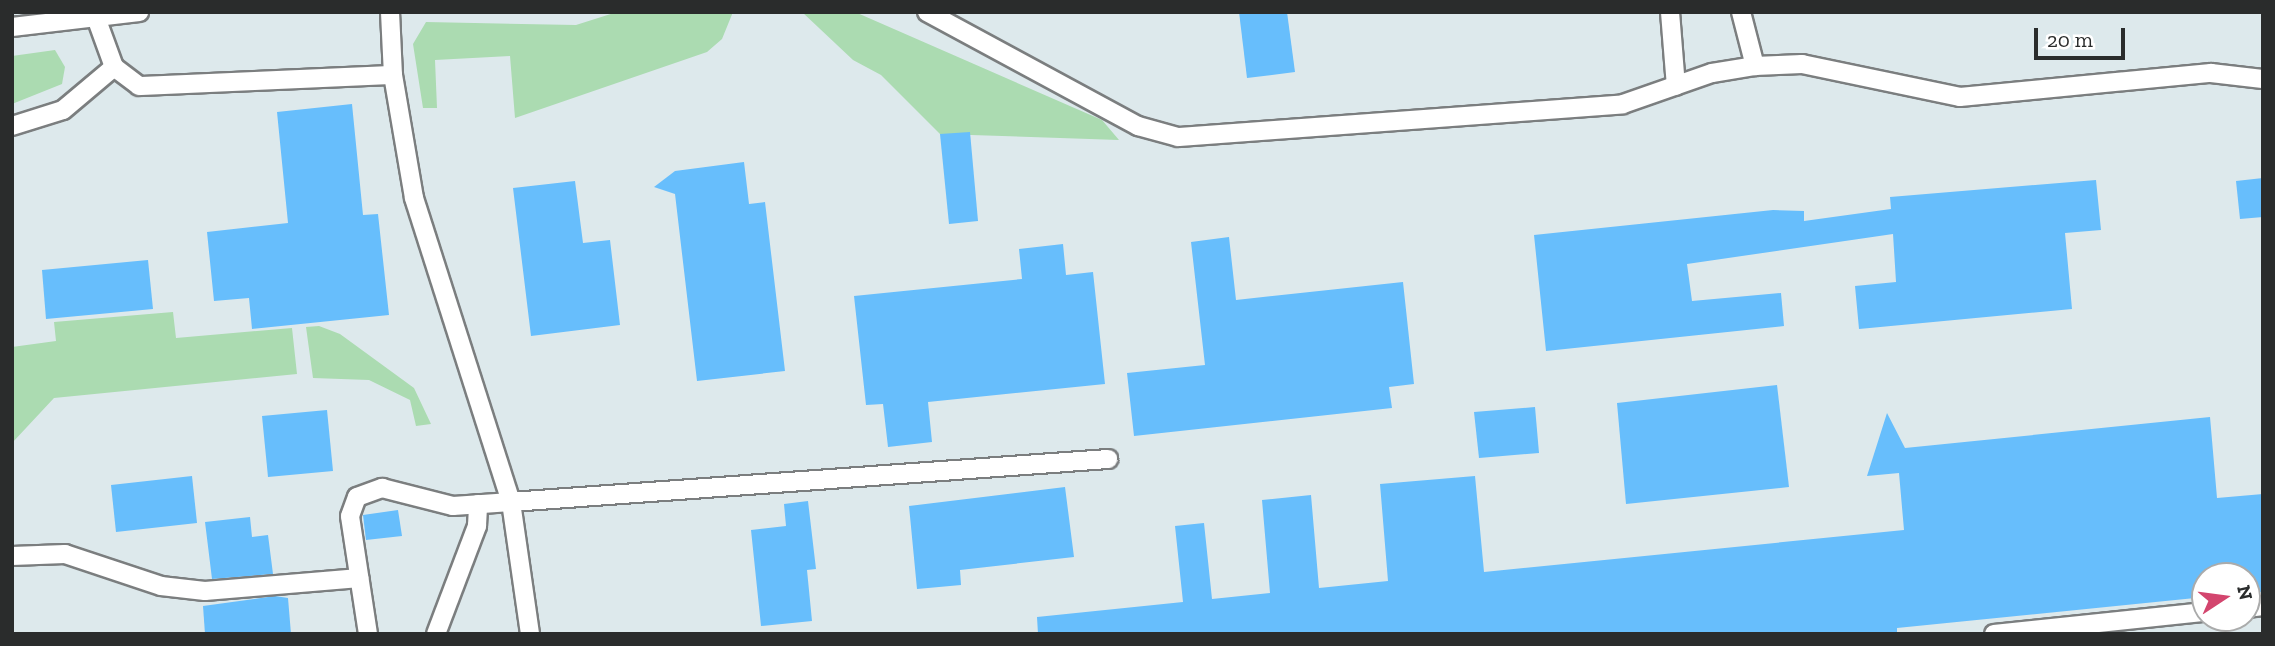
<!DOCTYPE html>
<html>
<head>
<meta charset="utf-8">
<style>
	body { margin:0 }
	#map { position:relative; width:2275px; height:646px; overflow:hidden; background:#f2f6f7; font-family:"Zilla Slab",serif }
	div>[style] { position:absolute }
	.built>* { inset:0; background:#dde9ec }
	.green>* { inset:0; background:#abdbb1 }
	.building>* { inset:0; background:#67befc }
	.roads { filter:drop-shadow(2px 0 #7b7e7f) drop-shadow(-2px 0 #7b7e7f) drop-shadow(0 2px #7b7e7f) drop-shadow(0 -2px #7b7e7f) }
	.service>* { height:18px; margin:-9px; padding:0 9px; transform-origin:9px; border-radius:9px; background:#fff }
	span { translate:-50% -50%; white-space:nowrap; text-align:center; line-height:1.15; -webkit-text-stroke:5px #fff; paint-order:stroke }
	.frame { position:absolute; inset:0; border:14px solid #2a2c2c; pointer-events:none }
	.north { position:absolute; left:2191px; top:562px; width:70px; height:70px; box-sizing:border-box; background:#fff; border:2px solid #aaabab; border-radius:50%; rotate:77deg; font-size:19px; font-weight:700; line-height:28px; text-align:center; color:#2a2c2c }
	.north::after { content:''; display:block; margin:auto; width:24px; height:32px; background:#d3456e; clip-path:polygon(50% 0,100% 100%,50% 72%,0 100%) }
	.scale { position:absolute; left:2034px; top:28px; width:91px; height:32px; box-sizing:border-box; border:4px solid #2a2c2c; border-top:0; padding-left:9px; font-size:21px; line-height:24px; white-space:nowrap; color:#2a2c2c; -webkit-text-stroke:5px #fff; paint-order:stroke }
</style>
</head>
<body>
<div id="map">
	<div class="built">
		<div style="clip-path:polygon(evenodd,12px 12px,2263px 12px,2263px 634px,12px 634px,12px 12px,2205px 576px,2247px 576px,2247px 618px,2205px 618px,2205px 576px)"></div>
	</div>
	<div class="green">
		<div style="clip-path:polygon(617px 12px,733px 12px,722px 39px,707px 52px,515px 118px,510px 56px,435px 60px,437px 108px,423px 108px,413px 44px,426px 22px,576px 25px)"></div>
		<div style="clip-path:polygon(802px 12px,855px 12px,1102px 120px,1119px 140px,940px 134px,881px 75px,853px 60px)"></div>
		<div style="clip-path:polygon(55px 50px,65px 67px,62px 84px,12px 104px,12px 56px)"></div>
		<div style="clip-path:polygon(173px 312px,176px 338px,292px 328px,297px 374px,54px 398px,12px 443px,12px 347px,56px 341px,54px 322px)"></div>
		<div style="clip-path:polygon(319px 326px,340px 334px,414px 388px,431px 424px,416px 426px,410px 400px,369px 380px,313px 378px,306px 327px)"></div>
	</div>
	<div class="building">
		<div style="clip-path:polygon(1239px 12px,1287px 12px,1295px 72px,1247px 78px)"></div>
		<div style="clip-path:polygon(352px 104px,363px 215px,378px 214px,389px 315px,252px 329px,249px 298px,214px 301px,207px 232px,288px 223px,277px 112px)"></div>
		<div style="clip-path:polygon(970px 132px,978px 221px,949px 224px,940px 134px)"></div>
		<div style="clip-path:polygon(744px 162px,749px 204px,765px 202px,785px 371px,697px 381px,675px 194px,654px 187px,675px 171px)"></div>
		<div style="clip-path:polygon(2263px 178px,2263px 217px,2240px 219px,2236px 181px)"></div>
		<div style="clip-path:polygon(2096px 180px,2101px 230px,2065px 233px,2072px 309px,1859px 329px,1855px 286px,1896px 282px,1893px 234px,1687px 264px,1692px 301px,1781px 293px,1784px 326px,1546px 351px,1534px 235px,1773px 210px,1804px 211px,1804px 221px,1891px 209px,1890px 197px)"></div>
		<div style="clip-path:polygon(575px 181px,583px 243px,610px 240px,620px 325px,531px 336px,513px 188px)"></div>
		<div style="clip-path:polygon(1229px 237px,1236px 300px,1403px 282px,1414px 384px,1389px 387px,1392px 408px,1134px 436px,1127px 373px,1205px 365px,1191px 242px)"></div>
		<div style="clip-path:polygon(1063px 244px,1066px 275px,1093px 272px,1105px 384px,928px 402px,932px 442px,888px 447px,883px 404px,866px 405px,854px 296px,1022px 279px,1019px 249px)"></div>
		<div style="clip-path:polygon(148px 260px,153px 309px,46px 319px,42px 270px)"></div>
		<div style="clip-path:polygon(1777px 385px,1789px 487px,1626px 504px,1617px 403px)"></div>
		<div style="clip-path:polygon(1535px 407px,1539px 453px,1479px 458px,1474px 412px)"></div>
		<div style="clip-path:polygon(327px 410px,333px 471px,268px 477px,262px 416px)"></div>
		<div style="clip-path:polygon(1887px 413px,1905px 448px,2210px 417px,2217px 498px,2263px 494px,2263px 592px,2247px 593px,2247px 576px,2205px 576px,2205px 597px,1897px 628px,1897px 634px,1038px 634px,1037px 617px,1183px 602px,1175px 526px,1204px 523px,1212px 599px,1270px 593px,1262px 500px,1311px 495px,1319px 588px,1388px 581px,1380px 484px,1475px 476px,1484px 572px,1904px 530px,1899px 473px,1867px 476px)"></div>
		<div style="clip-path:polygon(192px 476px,197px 523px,116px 532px,111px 485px)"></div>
		<div style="clip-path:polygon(1065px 487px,1074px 557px,960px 570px,961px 585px,917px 589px,909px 506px)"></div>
		<div style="clip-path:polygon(808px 501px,816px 569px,807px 570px,812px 621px,761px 626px,751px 530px,786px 526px,784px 504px)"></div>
		<div style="clip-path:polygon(398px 510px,402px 536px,366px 540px,363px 515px)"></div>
		<div style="clip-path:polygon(250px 517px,252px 537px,268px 535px,273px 574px,212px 579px,205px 522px)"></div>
		<div style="clip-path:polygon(275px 596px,288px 598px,291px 634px,205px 634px,203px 606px)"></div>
	</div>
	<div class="roads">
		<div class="service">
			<div style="left:94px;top:12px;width:59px;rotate:70deg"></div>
			<div style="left:114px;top:67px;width:31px;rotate:37deg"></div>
			<div style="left:139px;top:86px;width:254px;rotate:-2.5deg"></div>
			<div style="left:390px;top:12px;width:63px;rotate:87.3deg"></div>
			<div style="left:393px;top:75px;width:125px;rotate:80.3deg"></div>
			<div style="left:414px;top:198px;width:319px;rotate:72.3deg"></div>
			<div style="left:511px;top:502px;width:599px;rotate:-4.12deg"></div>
			<div style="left:927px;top:12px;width:240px;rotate:28.4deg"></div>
			<div style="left:1138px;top:126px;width:41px;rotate:15.4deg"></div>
			<div style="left:1178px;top:137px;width:446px;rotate:-4.2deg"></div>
			<div style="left:1623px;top:104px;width:94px;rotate:-19.2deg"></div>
			<div style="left:1712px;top:73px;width:44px;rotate:-9.2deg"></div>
			<div style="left:1755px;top:66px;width:47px;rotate:-2.4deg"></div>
			<div style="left:1802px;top:64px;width:161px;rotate:11.8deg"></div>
			<div style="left:1960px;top:97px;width:252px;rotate:-5.5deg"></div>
			<div style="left:2211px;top:73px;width:52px;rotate:6.6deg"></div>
			<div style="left:1670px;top:12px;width:74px;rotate:85.4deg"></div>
			<div style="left:1741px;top:12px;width:56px;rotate:75.5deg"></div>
			<div style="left:12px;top:27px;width:128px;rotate:-6.7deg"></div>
			<div style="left:12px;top:126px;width:53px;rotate:-17.4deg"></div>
			<div style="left:63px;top:110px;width:67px;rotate:-40.1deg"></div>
			<div style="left:12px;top:556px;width:53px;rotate:-2.2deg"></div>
			<div style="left:65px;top:554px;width:101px;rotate:18.4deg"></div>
			<div style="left:161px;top:586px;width:44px;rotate:6.5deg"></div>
			<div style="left:205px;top:591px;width:155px;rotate:-4.8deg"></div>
			<div style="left:2247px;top:608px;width:16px;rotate:-7deg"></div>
			<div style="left:368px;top:634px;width:119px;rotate:-98.7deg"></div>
			<div style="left:350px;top:516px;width:20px;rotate:-70deg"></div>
			<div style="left:357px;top:497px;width:27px;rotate:-20deg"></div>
			<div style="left:382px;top:488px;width:73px;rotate:14.2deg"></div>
			<div style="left:453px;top:506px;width:58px;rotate:-3.9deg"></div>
			<div style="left:511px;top:502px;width:133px;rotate:81.8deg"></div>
			<div style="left:436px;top:634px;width:116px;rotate:-69.2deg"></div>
			<div style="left:477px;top:526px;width:22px;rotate:-87deg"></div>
			<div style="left:1994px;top:634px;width:212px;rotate:-6deg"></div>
		</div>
	</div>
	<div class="frame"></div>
	<div class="north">N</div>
	<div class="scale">20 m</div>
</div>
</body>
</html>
